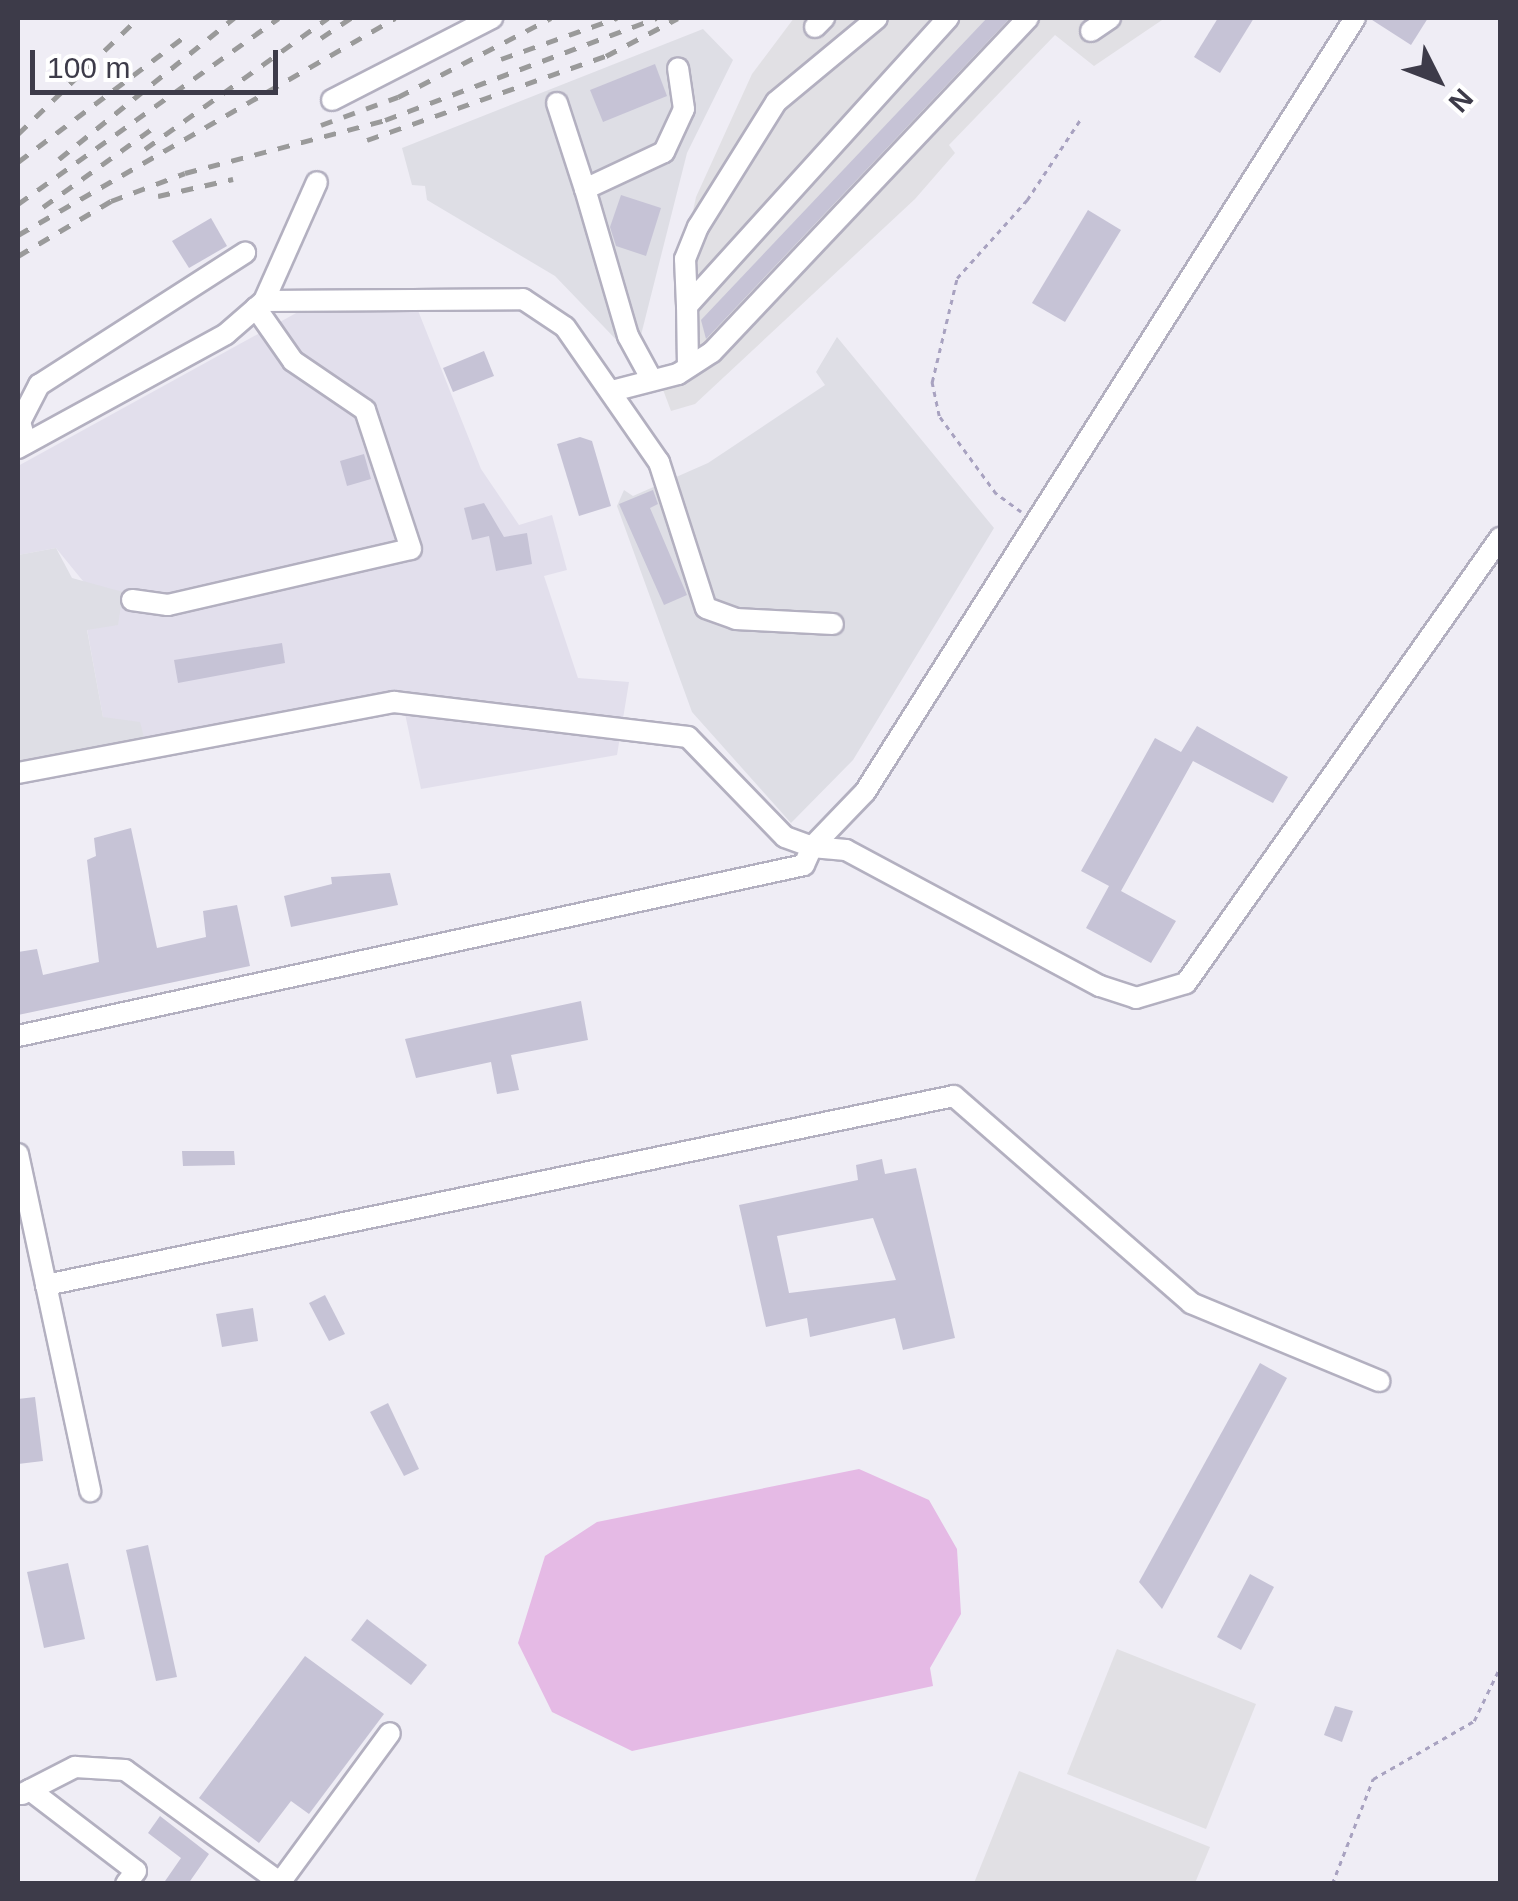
<!DOCTYPE html>
<html>
<head>
<meta charset="utf-8">
<style>
	body { margin:0 }
	#map { position:relative; width:1518px; height:1901px; overflow:hidden; background:#efedf5; font-family:Helvetica,sans-serif }
	div>[style] { position:absolute }
	.residential>* { inset:0; background:#e2dfec }
	.industrial>* { inset:0; background:#dedee5 }
	.green>* { inset:0; background:#e5bae5 }
	.parking>* { inset:0; background:#e1e0e4 }
	.building>* { inset:0; background:#c6c3d6 }
	.path>* { height:2.5px; margin-top:-1.25px; transform-origin:0; background:repeating-linear-gradient(90deg,#a8a2c0 0 5px,transparent 0 10px) }
	.roads { filter:drop-shadow(2px 0 #b3b0c0) drop-shadow(-2px 0 #b3b0c0) drop-shadow(0 2px #b3b0c0) drop-shadow(0 -2px #b3b0c0) }
	.minor>* { height:20px; margin:-10px; padding:0 10px; transform-origin:10px; border-radius:10px; background:#fff }
	.rail>* { height:5px; margin-top:-2.5px; transform-origin:0; background:repeating-linear-gradient(90deg,#9a9a9a 0 12px,transparent 0 24px) }
	span { translate:-50% -50%; white-space:nowrap; text-align:center; line-height:1.15; -webkit-text-stroke:9px #fff; paint-order:stroke }
	.frame { position:absolute; inset:0; border:20px solid #3d3b49; pointer-events:none }
	.north { position:absolute; left:1388px; top:30px; width:100px; height:100px; -webkit-text-stroke:8px #fff; paint-order:stroke; rotate:132deg; font-size:28px; font-weight:700; line-height:40px; text-align:center; color:#3d3b49 }
	.north::after { content:''; display:block; margin:auto; width:35px; height:45px; background:#3d3b49; clip-path:polygon(50% 0,100% 100%,50% 72%,0 100%) }
	.scale { position:absolute; left:30px; top:50px; width:248px; height:45px; box-sizing:border-box; border:5px solid #3d3b49; border-top:0; padding-left:12px; font-size:30px; line-height:35px; white-space:nowrap; color:#3d3b49; -webkit-text-stroke:8px #fff; paint-order:stroke }
</style>
</head>
<body>
<div id="map">
	<div class="residential">
		<div style="clip-path:polygon(417px 308px,481px 469px,519px 525px,552px 515px,567px 570px,544px 576px,578px 678px,629px 682px,617px 755px,421px 789px,404px 709px,145px 741px,103px 717px,87px 629px,118px 624px,56px 548px,18px 555px,18px 466px,298px 312px)"></div>
	</div>
	<div class="industrial">
		<div style="clip-path:polygon(703px 29px,733px 60px,687px 153px,640px 339px,628px 352px,555px 276px,427px 200px,425px 186px,412px 185px,402px 148px)"></div>
		<div style="clip-path:polygon(837px 337px,994px 528px,853px 760px,791px 823px,692px 712px,617px 506px,624px 490px,633px 496px,708px 463px,825px 385px,816px 372px)"></div>
		<div style="clip-path:polygon(56px 548px,72px 578px,123px 592px,118px 625px,87px 630px,103px 717px,140px 722px,145px 741px,18px 764px,18px 555px)"></div>
	</div>
	<div class="green">
		<div style="clip-path:polygon(859px 1469px,929px 1500px,957px 1549px,961px 1614px,930px 1668px,933px 1686px,632px 1751px,552px 1712px,518px 1643px,545px 1556px,597px 1522px)"></div>
	</div>
	<div class="parking">
		<div style="clip-path:polygon(794px 18px,1165px 18px,1094px 66px,1055px 35px,949px 145px,955px 153px,915px 199px,695px 404px,671px 411px,662px 387px,679px 363px,675px 295px,696px 197px,752px 74px)"></div>
		<div style="clip-path:polygon(1117px 1649px,1256px 1704px,1206px 1829px,1067px 1774px)"></div>
		<div style="clip-path:polygon(1019px 1771px,1210px 1847px,1195px 1883px,974px 1883px)"></div>
	</div>
	<div class="building">
		<div style="clip-path:polygon(987px 18px,1010px 18px,706px 339px,701px 320px)"></div>
		<div style="clip-path:polygon(1218px 18px,1254px 18px,1220px 73px,1194px 57px)"></div>
		<div style="clip-path:polygon(1369px 18px,1428px 18px,1411px 45px)"></div>
		<div style="clip-path:polygon(655px 64px,667px 96px,603px 122px,590px 90px)"></div>
		<div style="clip-path:polygon(621px 195px,661px 208px,646px 256px,616px 246px,610px 227px)"></div>
		<div style="clip-path:polygon(1088px 210px,1121px 230px,1065px 322px,1032px 303px)"></div>
		<div style="clip-path:polygon(211px 218px,227px 246px,189px 268px,172px 241px)"></div>
		<div style="clip-path:polygon(484px 351px,494px 376px,453px 392px,443px 368px)"></div>
		<div style="clip-path:polygon(580px 437px,592px 441px,611px 506px,579px 516px,557px 444px)"></div>
		<div style="clip-path:polygon(364px 454px,371px 479px,347px 486px,340px 461px)"></div>
		<div style="clip-path:polygon(653px 490px,658px 504px,650px 508px,687px 595px,664px 605px,619px 504px)"></div>
		<div style="clip-path:polygon(484px 503px,504px 537px,527px 533px,532px 564px,496px 571px,489px 536px,472px 540px,464px 508px)"></div>
		<div style="clip-path:polygon(282px 643px,285px 663px,178px 683px,174px 660px)"></div>
		<div style="clip-path:polygon(1197px 726px,1288px 777px,1273px 803px,1193px 761px,1121px 891px,1176px 921px,1151px 963px,1086px 928px,1109px 886px,1081px 871px,1155px 738px,1181px 752px)"></div>
		<div style="clip-path:polygon(131px 828px,157px 948px,206px 937px,203px 911px,237px 905px,250px 966px,18px 1015px,18px 952px,37px 949px,43px 975px,99px 962px,87px 860px,96px 856px,94px 838px)"></div>
		<div style="clip-path:polygon(390px 873px,398px 905px,291px 927px,284px 896px,332px 884px,331px 877px)"></div>
		<div style="clip-path:polygon(581px 1001px,588px 1040px,511px 1055px,519px 1090px,497px 1094px,491px 1062px,416px 1078px,405px 1039px)"></div>
		<div style="clip-path:polygon(182px 1151px,234px 1151px,235px 1165px,183px 1166px)"></div>
		<div style="clip-path:polygon(evenodd,882px 1159px,885px 1174px,916px 1168px,955px 1338px,903px 1350px,895px 1318px,810px 1337px,807px 1318px,766px 1327px,739px 1205px,858px 1180px,856px 1165px,882px 1159px,873px 1218px,896px 1280px,789px 1293px,777px 1236px,873px 1218px)"></div>
		<div style="clip-path:polygon(325px 1295px,345px 1334px,329px 1341px,309px 1303px)"></div>
		<div style="clip-path:polygon(253px 1308px,258px 1341px,222px 1347px,216px 1314px)"></div>
		<div style="clip-path:polygon(1260px 1363px,1287px 1378px,1162px 1609px,1139px 1582px)"></div>
		<div style="clip-path:polygon(35px 1397px,43px 1461px,18px 1464px,18px 1399px)"></div>
		<div style="clip-path:polygon(388px 1403px,419px 1469px,404px 1476px,370px 1412px)"></div>
		<div style="clip-path:polygon(148px 1545px,177px 1677px,156px 1681px,126px 1550px)"></div>
		<div style="clip-path:polygon(68px 1563px,85px 1639px,44px 1648px,27px 1572px)"></div>
		<div style="clip-path:polygon(1250px 1574px,1274px 1587px,1241px 1650px,1217px 1637px)"></div>
		<div style="clip-path:polygon(367px 1619px,427px 1665px,411px 1685px,351px 1640px)"></div>
		<div style="clip-path:polygon(305px 1656px,384px 1714px,309px 1814px,291px 1801px,259px 1843px,199px 1798px)"></div>
		<div style="clip-path:polygon(1335px 1706px,1353px 1711px,1342px 1742px,1324px 1735px)"></div>
		<div style="clip-path:polygon(160px 1816px,209px 1854px,188px 1884px,163px 1884px,181px 1858px,148px 1833px)"></div>
	</div>
	<div class="path">
		<div style="left:1021px;top:512px;width:31px;rotate:-144deg"></div>
		<div style="left:996px;top:494px;width:97px;rotate:-126.2deg"></div>
		<div style="left:939px;top:416px;width:35px;rotate:-102deg"></div>
		<div style="left:932px;top:382px;width:107px;rotate:-76.5deg"></div>
		<div style="left:957px;top:278px;width:105px;rotate:-48.1deg"></div>
		<div style="left:1027px;top:200px;width:96px;rotate:-56.5deg"></div>
		<div style="left:1332px;top:1884px;width:113px;rotate:-68.7deg"></div>
		<div style="left:1373px;top:1779px;width:116px;rotate:-29.9deg"></div>
		<div style="left:1474px;top:1721px;width:60px;rotate:-64.3deg"></div>
	</div>
	<div class="roads">
		<div class="minor">
			<div style="left:815px;top:27px;width:13px;rotate:-45deg"></div>
			<div style="left:1091px;top:31px;width:23px;rotate:-34deg"></div>
			<div style="left:332px;top:100px;width:180px;rotate:-27.1deg"></div>
			<div style="left:557px;top:103px;width:90px;rotate:72deg"></div>
			<div style="left:264px;top:301px;width:259px;rotate:-0.4deg"></div>
			<div style="left:523px;top:299px;width:50px;rotate:33.7deg"></div>
			<div style="left:565px;top:327px;width:165px;rotate:55.2deg"></div>
			<div style="left:659px;top:462px;width:153px;rotate:72.2deg"></div>
			<div style="left:706px;top:608px;width:32px;rotate:20deg"></div>
			<div style="left:736px;top:619px;width:97px;rotate:3deg"></div>
			<div style="left:687px;top:306px;width:47px;rotate:-92.4deg"></div>
			<div style="left:685px;top:259px;width:35px;rotate:-68deg"></div>
			<div style="left:698px;top:227px;width:147px;rotate:-58deg"></div>
			<div style="left:776px;top:102px;width:131px;rotate:-39.7deg"></div>
			<div style="left:688px;top:367px;width:61px;rotate:-90.9deg"></div>
			<div style="left:687px;top:306px;width:389px;rotate:-47.8deg"></div>
			<div style="left:652px;top:380px;width:50px;rotate:-118.6deg"></div>
			<div style="left:628px;top:336px;width:153px;rotate:-106.3deg"></div>
			<div style="left:585px;top:189px;width:87px;rotate:-25.1deg"></div>
			<div style="left:664px;top:152px;width:47px;rotate:-65.1deg"></div>
			<div style="left:684px;top:109px;width:41px;rotate:-98.3deg"></div>
			<div style="left:616px;top:390px;width:64px;rotate:-14.5deg"></div>
			<div style="left:678px;top:374px;width:40px;rotate:-32.9deg"></div>
			<div style="left:712px;top:352px;width:460px;rotate:-46.6deg"></div>
			<div style="left:26px;top:443px;width:22px;rotate:-106deg"></div>
			<div style="left:20px;top:422px;width:42px;rotate:-62.8deg"></div>
			<div style="left:39px;top:385px;width:245px;rotate:-32.7deg"></div>
			<div style="left:18px;top:448px;width:237px;rotate:-28.7deg"></div>
			<div style="left:226px;top:334px;width:50px;rotate:-41deg"></div>
			<div style="left:264px;top:301px;width:130px;rotate:-66deg"></div>
			<div style="left:132px;top:600px;width:36px;rotate:8deg"></div>
			<div style="left:168px;top:605px;width:249px;rotate:-13deg"></div>
			<div style="left:411px;top:549px;width:146px;rotate:-108.3deg"></div>
			<div style="left:365px;top:410px;width:87px;rotate:-145.8deg"></div>
			<div style="left:293px;top:361px;width:65px;rotate:-124.9deg"></div>
			<div style="left:18px;top:773px;width:383px;rotate:-10.7deg"></div>
			<div style="left:394px;top:702px;width:296px;rotate:6.8deg"></div>
			<div style="left:688px;top:737px;width:139px;rotate:45.9deg"></div>
			<div style="left:785px;top:837px;width:29px;rotate:20deg"></div>
			<div style="left:812px;top:847px;width:76px;rotate:-46.1deg"></div>
			<div style="left:865px;top:792px;width:916px;rotate:-57.66deg"></div>
			<div style="left:18px;top:1036px;width:804px;rotate:-12.27deg"></div>
			<div style="left:804px;top:865px;width:20px;rotate:-66deg"></div>
			<div style="left:812px;top:847px;width:34px;rotate:5deg"></div>
			<div style="left:846px;top:850px;width:288px;rotate:28.2deg"></div>
			<div style="left:1100px;top:986px;width:38px;rotate:18deg"></div>
			<div style="left:1136px;top:998px;width:52px;rotate:-16.7deg"></div>
			<div style="left:1186px;top:983px;width:545px;rotate:-54.79deg"></div>
			<div style="left:18px;top:1154px;width:345px;rotate:77.9deg"></div>
			<div style="left:46px;top:1285px;width:927px;rotate:-11.76deg"></div>
			<div style="left:954px;top:1096px;width:315px;rotate:41.1deg"></div>
			<div style="left:1191px;top:1303px;width:204px;rotate:22.5deg"></div>
			<div style="left:30px;top:1790px;width:51px;rotate:-27.1deg"></div>
			<div style="left:75px;top:1767px;width:50px;rotate:3.4deg"></div>
			<div style="left:125px;top:1770px;width:190px;rotate:36deg"></div>
			<div style="left:22px;top:1794px;width:9px;rotate:-27deg"></div>
			<div style="left:30px;top:1790px;width:133px;rotate:37.4deg"></div>
			<div style="left:136px;top:1871px;width:16px;rotate:128deg"></div>
			<div style="left:279px;top:1884px;width:187px;rotate:-53.7deg"></div>
		</div>
	</div>
	<div class="rail">
		<div style="left:321px;top:38px;width:36px;rotate:-34deg"></div>
		<div style="left:501px;top:59px;width:123px;rotate:-19.5deg"></div>
		<div style="left:321px;top:125px;width:82px;rotate:-20deg"></div>
		<div style="left:398px;top:97px;width:172px;rotate:-27.3deg"></div>
		<div style="left:18px;top:134px;width:167px;rotate:-44deg"></div>
		<div style="left:367px;top:140px;width:253px;rotate:-19.4deg"></div>
		<div style="left:606px;top:56px;width:81px;rotate:-27.8deg"></div>
		<div style="left:145px;top:149px;width:225px;rotate:-35.6deg"></div>
		<div style="left:59px;top:159px;width:225px;rotate:-38.9deg"></div>
		<div style="left:18px;top:162px;width:209px;rotate:-37deg"></div>
		<div style="left:158px;top:196px;width:77px;rotate:-12.8deg"></div>
		<div style="left:18px;top:204px;width:320px;rotate:-35.5deg"></div>
		<div style="left:43px;top:207px;width:135px;rotate:-35.7deg"></div>
		<div style="left:18px;top:235px;width:435px;rotate:-29.9deg"></div>
		<div style="left:18px;top:256px;width:108px;rotate:-30.6deg"></div>
		<div style="left:111px;top:201px;width:79px;rotate:-20.7deg"></div>
		<div style="left:185px;top:173px;width:207px;rotate:-14.8deg"></div>
		<div style="left:385px;top:120px;width:290px;rotate:-20.6deg"></div>
	</div>
	<div class="frame"></div>
	<div class="north">N</div>
	<div class="scale">100 m</div>
</div>
</body>
</html>
